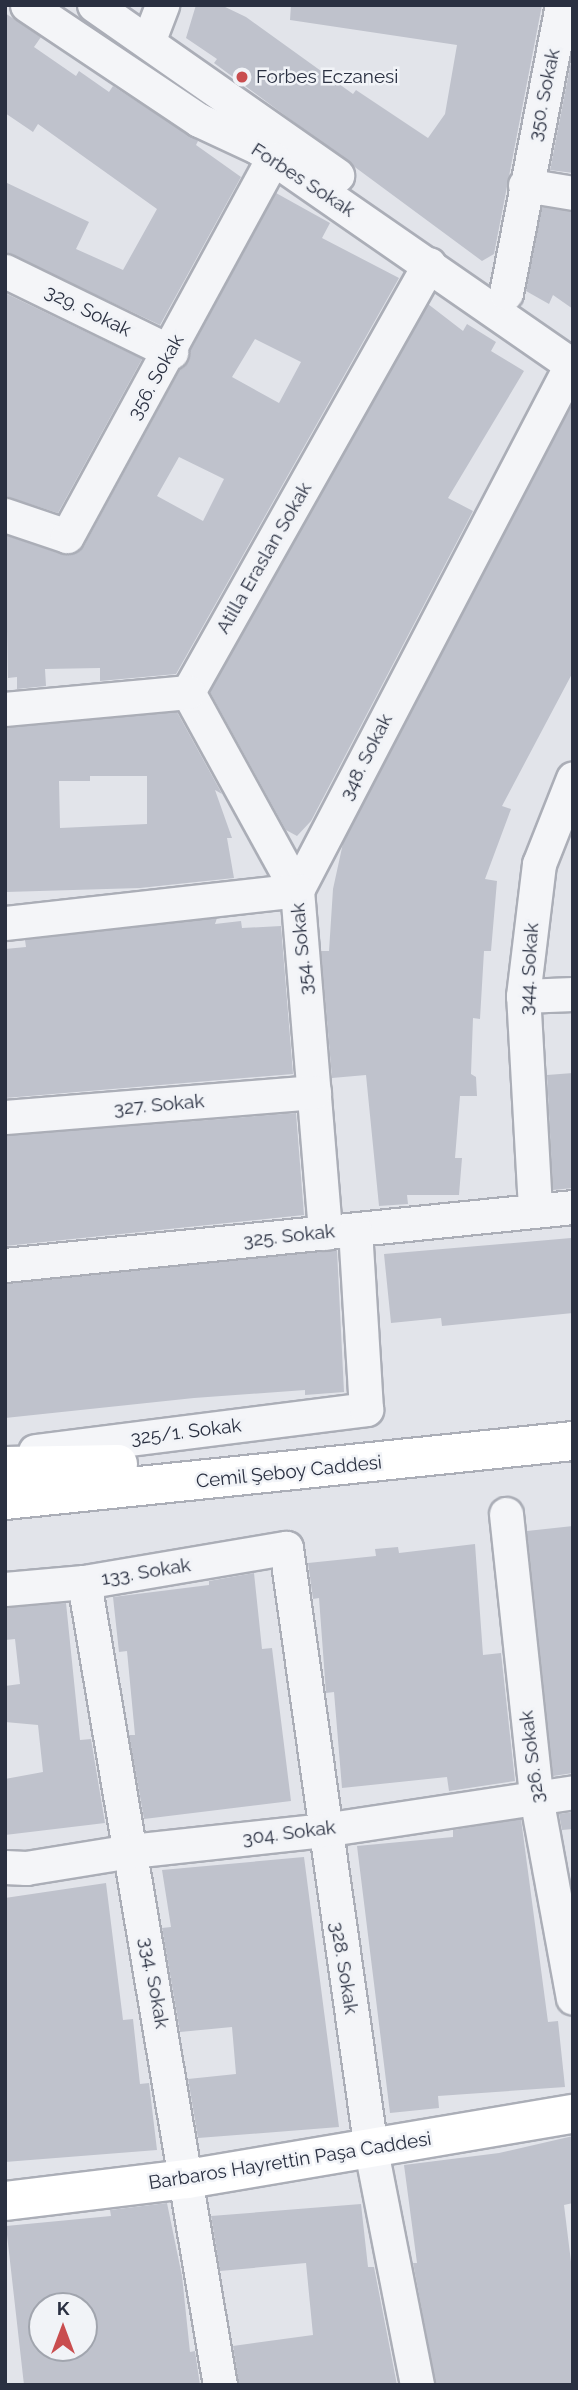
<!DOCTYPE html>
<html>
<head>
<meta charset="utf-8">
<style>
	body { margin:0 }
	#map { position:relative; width:578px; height:2390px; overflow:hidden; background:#e2e4ea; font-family:Raleway,sans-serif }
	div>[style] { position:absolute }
	.building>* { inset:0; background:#bfc2cc }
	.roads { filter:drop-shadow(2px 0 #abaeb7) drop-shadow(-2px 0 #abaeb7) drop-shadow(0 2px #abaeb7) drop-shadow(0 -2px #abaeb7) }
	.street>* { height:33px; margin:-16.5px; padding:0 16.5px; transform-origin:16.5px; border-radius:16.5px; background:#f4f5f8 }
	.secondary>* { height:38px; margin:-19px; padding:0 19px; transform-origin:19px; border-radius:19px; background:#fff }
	.dots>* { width:19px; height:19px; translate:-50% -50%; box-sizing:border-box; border:4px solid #f1f3f7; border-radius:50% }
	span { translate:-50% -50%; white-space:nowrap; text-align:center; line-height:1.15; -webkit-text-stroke:5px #f1f3f7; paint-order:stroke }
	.poi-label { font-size:19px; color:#2a3041 }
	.left { translate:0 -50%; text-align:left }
	.street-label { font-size:19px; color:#2a3041 }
	.frame { position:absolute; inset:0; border:7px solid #2a3041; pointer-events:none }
	.north { position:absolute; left:28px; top:2292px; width:70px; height:70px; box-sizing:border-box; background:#f1f3f7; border:2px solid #a1a5ae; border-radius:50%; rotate:0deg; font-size:19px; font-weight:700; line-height:28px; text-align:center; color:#2a3041 }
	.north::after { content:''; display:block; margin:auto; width:24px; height:32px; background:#c94d4f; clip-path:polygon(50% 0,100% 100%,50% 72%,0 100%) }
</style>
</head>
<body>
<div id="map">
	<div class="building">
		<div style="clip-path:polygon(196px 5px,221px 5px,246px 17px,353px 94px,356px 90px,428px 138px,445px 114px,457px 45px,290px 20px,291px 5px,542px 5px,494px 254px,482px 261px,214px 63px,217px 59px,186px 38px)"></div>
		<div style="clip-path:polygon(5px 13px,41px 37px,34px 47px,76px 76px,79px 71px,109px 92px,113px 86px,198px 141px,196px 145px,241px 177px,160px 325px,5px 252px,5px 182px,89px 222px,76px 249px,123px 270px,157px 209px,38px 124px,33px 132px,5px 113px)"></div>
		<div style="clip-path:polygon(573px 51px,573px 173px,550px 170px)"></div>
		<div style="clip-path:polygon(evenodd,276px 193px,330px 223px,322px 238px,399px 278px,176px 674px,100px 681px,100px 668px,45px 669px,46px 686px,17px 689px,17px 677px,8px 678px,5px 535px,61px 554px,77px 552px,84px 546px,276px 193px,255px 339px,301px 362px,279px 403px,232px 377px,255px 339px,276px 193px,179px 457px,224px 479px,203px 521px,157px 496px,179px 457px)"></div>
		<div style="clip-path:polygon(542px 207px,573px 212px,573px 309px,553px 295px,549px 304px,526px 291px)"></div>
		<div style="clip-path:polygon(5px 293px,142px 359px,58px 513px,5px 496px)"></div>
		<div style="clip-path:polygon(428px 304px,463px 331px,467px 324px,496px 342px,491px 351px,524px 371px,448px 498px,473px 511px,311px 821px,297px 836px,286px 830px,210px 692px)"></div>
		<div style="clip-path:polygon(573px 403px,573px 672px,502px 806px,511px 809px,485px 879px,497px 881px,491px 951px,484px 951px,480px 1019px,473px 1018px,471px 1074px,476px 1077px,477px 1096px,460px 1096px,455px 1158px,462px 1158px,459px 1195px,407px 1195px,408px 1204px,379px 1206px,366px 1075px,332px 1078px,321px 951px,329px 951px,333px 889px,343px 843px)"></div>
		<div style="clip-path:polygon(evenodd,177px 712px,222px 794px,215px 790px,232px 838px,227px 838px,234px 878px,140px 888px,6px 892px,5px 728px,177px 712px,90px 776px,147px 776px,147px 824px,60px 828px,59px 781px,90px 781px,90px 776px)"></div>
		<div style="clip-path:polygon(217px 918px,215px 924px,241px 921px,242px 928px,281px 926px,293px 1074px,5px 1098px,5px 949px,26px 947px,25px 940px)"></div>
		<div style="clip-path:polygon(573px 1073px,573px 1188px,553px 1190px,547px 1075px)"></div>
		<div style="clip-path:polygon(296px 1113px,304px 1215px,5px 1246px,5px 1136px)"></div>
		<div style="clip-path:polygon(571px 1238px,573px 1313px,442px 1326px,441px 1318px,391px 1323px,384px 1254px)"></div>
		<div style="clip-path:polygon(337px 1250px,344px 1392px,305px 1395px,305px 1390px,194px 1398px,5px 1418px,5px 1284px)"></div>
		<div style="clip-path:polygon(573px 1526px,573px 1773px,553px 1776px,527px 1531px)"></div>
		<div style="clip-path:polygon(475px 1544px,483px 1655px,501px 1653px,515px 1781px,449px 1791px,447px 1777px,342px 1788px,334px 1692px,326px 1693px,319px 1598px,313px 1599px,308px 1563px,376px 1556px,375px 1549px,398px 1547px,399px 1553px)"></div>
		<div style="clip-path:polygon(254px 1573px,262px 1649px,272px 1648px,291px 1801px,144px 1819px,129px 1735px,135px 1735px,127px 1651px,119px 1652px,113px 1597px,209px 1585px,209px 1581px)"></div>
		<div style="clip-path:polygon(66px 1603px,80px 1740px,91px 1739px,105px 1823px,5px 1835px,5px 1779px,43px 1772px,38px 1725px,5px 1722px,5px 1686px,20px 1684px,15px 1639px,5px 1640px,5px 1608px)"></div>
		<div style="clip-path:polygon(573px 1812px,573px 1829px,562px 1830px,559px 1814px)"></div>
		<div style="clip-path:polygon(521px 1819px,548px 2022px,558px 2021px,565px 2087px,438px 2096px,439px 2108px,390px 2113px,357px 1846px,453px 1837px,453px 1830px)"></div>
		<div style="clip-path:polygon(304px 1857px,339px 2127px,198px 2138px,188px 2079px,236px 2074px,232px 2027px,180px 2032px,162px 1928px,171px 1927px,162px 1870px)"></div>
		<div style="clip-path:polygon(106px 1883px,123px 2020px,133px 2019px,140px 2084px,149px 2083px,157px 2150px,5px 2162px,5px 1898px)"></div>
		<div style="clip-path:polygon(573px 2136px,573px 2203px,564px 2205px,573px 2278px,573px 2385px,436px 2385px,413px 2263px,417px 2263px,404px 2165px,499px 2153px)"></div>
		<div style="clip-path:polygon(evenodd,167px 2203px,182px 2276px,190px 2352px,195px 2351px,200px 2385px,24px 2385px,6px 2226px,111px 2216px,110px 2210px,167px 2203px,42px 2306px,84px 2306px,84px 2348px,42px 2348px,42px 2306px)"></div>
		<div style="clip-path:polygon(361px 2204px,368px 2267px,374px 2267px,397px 2385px,239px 2385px,233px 2346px,313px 2335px,306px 2263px,220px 2271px,211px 2216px)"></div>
	</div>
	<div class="roads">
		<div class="street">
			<div style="left:27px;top:5px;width:207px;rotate:33.8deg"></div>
			<div style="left:199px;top:120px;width:64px;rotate:25deg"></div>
			<div style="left:257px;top:147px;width:384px;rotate:34.7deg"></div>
			<div style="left:94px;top:5px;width:297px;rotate:35deg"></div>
			<div style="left:148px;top:42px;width:40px;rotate:-69deg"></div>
			<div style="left:525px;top:185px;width:49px;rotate:9.5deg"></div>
			<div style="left:5px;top:271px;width:185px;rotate:26deg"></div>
			<div style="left:506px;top:293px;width:293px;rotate:-79deg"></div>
			<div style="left:5px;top:515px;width:65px;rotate:18.7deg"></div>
			<div style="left:67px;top:536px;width:430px;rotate:-61.4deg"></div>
			<div style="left:188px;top:692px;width:226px;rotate:61.2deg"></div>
			<div style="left:297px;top:890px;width:344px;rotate:85.3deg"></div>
			<div style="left:188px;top:692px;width:491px;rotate:-60.6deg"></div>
			<div style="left:5px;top:709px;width:184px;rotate:-5.3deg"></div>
			<div style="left:297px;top:890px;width:592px;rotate:-62.44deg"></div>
			<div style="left:5px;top:923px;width:294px;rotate:-6.4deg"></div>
			<div style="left:523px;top:996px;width:50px;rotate:-2.3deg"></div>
			<div style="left:5px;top:1117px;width:310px;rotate:-4.6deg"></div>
			<div style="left:535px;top:1208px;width:212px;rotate:-93.2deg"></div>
			<div style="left:523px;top:996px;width:133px;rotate:-83.1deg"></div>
			<div style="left:539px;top:864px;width:92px;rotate:-68.4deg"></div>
			<div style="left:5px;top:1265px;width:571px;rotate:-5.83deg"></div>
			<div style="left:35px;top:1451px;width:334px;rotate:-7.2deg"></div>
			<div style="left:366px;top:1409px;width:179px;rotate:-93.5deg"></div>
			<div style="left:506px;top:1514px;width:285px;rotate:83.9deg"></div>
			<div style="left:536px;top:1797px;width:204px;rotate:79.6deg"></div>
			<div style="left:84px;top:1582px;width:814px;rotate:80.39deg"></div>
			<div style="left:5px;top:1589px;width:79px;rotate:-5.1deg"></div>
			<div style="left:84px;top:1582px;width:205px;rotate:-9.6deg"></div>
			<div style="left:286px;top:1548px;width:608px;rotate:81.96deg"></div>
			<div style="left:371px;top:2150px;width:239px;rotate:78.9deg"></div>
			<div style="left:5px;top:1867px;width:21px;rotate:3deg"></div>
			<div style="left:26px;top:1868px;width:106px;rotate:-9.2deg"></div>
			<div style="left:131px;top:1851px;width:193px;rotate:-6.2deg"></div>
			<div style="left:323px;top:1830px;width:253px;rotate:-8.6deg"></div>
		</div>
		<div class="secondary">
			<div style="left:5px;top:1466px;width:113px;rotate:-1deg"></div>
			<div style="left:5px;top:1500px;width:571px;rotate:-5.93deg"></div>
			<div style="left:5px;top:2201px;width:183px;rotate:-6.9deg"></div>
			<div style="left:187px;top:2179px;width:391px;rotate:-9.6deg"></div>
		</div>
	</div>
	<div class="dots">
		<div style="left:242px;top:77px;background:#c94d4f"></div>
	</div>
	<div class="poi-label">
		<span class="left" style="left:256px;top:77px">Forbes Eczanesi</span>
	</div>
	<div class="street-label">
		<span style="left:544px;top:95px;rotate:-78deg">350. Sokak</span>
		<span style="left:303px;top:180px;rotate:33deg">Forbes Sokak</span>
		<span style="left:88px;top:311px;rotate:26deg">329. Sokak</span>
		<span style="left:156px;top:377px;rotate:-61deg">356. Sokak</span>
		<span style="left:264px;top:558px;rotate:-60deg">Atilla Eraslan Sokak</span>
		<span style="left:366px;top:757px;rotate:-63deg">348. Sokak</span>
		<span style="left:302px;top:949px;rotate:-95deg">354. Sokak</span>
		<span style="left:529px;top:969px;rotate:-86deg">344. Sokak</span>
		<span style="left:159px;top:1105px;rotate:-5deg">327. Sokak</span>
		<span style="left:289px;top:1236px;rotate:-6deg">325. Sokak</span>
		<span style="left:186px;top:1432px;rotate:-7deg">325/1. Sokak</span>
		<span style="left:289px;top:1472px;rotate:-6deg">Cemil Şeboy Caddesi</span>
		<span style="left:146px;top:1572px;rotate:-9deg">133. Sokak</span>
		<span style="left:532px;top:1757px;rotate:-97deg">326. Sokak</span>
		<span style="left:289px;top:1833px;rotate:-7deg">304. Sokak</span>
		<span style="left:344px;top:1968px;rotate:81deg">328. Sokak</span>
		<span style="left:154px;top:1983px;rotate:80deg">334. Sokak</span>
		<span style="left:290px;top:2161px;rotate:-9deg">Barbaros Hayrettin Paşa Caddesi</span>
	</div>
	<div class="frame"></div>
	<div class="north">K</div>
</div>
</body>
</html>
